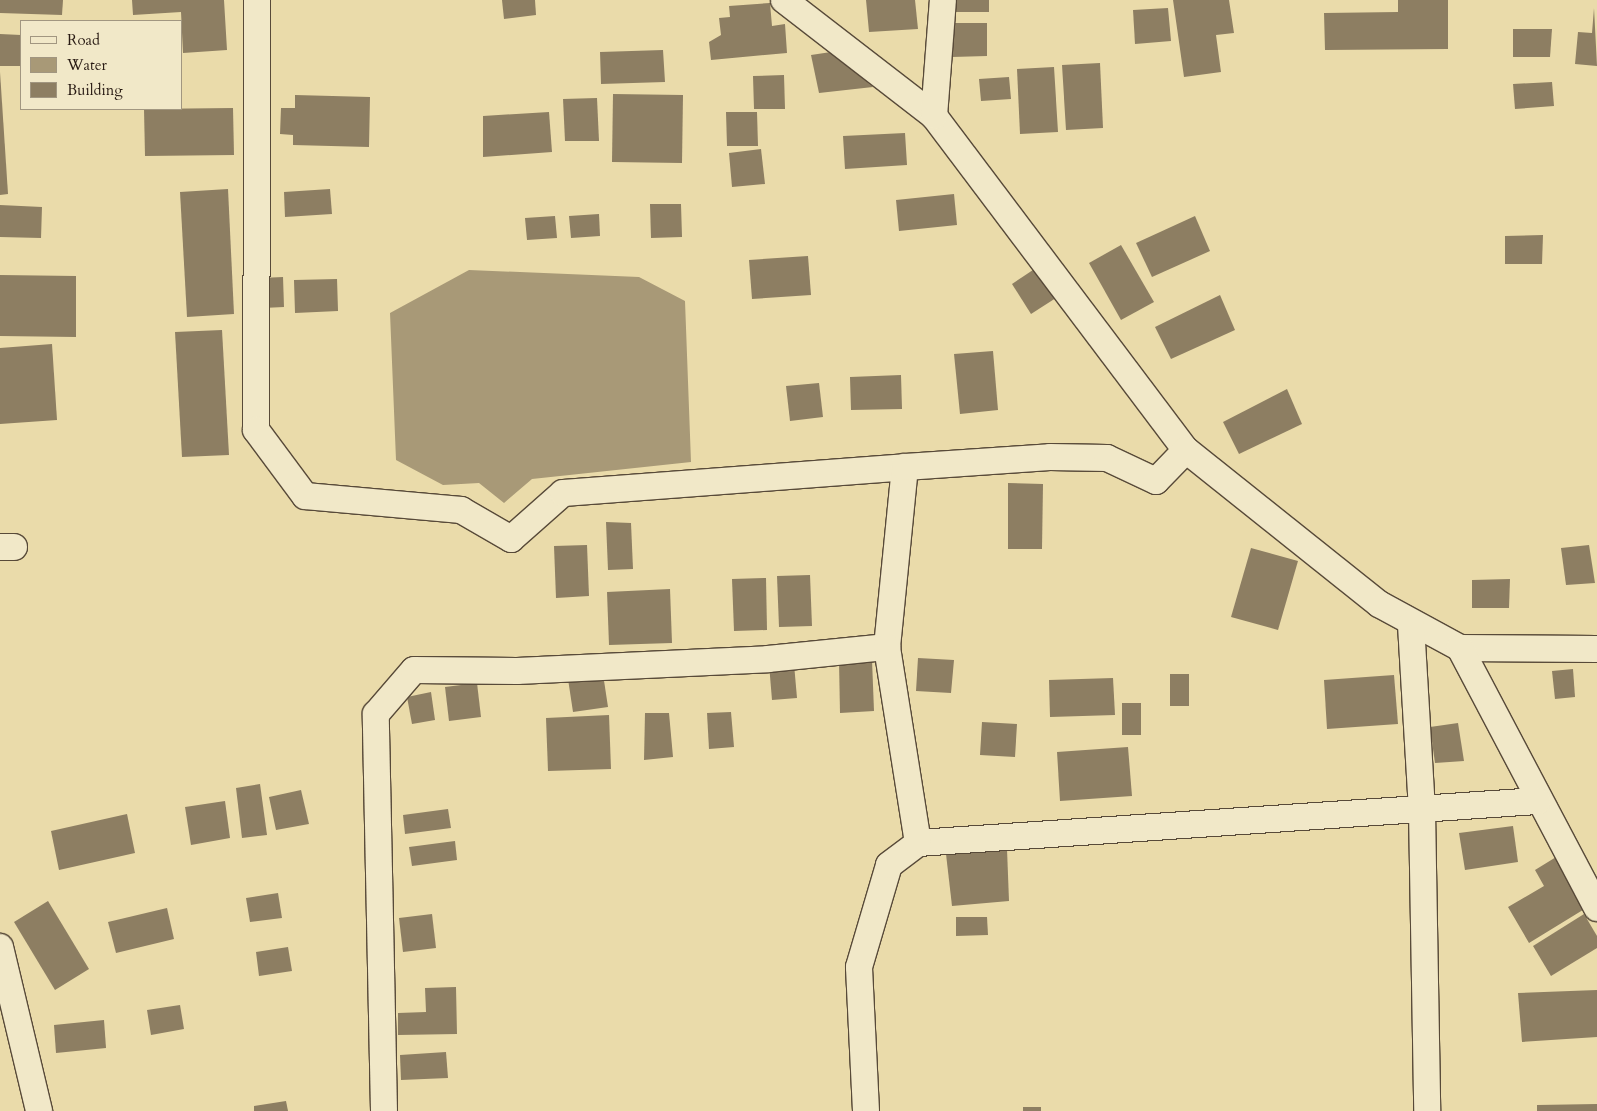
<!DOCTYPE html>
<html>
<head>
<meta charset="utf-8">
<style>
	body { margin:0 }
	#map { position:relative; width:1597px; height:1111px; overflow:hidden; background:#eadbaa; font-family:Cardo,serif }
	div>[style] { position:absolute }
	.water>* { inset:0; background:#a89977 }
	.building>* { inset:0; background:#8d7e62 }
	.roads { filter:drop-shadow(1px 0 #584a39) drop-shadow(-1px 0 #584a39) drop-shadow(0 1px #584a39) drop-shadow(0 -1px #584a39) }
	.minor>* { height:26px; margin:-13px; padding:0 13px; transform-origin:13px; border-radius:13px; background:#f1e8c8 }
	span { translate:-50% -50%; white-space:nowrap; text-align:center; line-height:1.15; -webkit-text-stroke:4.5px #f1e8c8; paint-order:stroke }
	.legend { position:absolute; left:20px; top:20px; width:162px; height:90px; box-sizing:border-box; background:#f1e8c8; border:1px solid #a19680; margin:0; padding:6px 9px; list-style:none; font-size:15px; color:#281a13 }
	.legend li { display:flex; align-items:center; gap:10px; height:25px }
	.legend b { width:25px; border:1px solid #a19680 }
</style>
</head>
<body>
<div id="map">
	<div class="water">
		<div style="clip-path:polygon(469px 270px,639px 277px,685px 301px,691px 462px,532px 479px,504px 503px,479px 483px,443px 485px,396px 460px,390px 313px)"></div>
	</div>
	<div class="building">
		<div style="clip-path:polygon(0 0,63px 0,62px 15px,0 13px)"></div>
		<div style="clip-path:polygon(132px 0,224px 0,227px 50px,183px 53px,181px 12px,133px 15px)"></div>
		<div style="clip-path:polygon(502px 0,535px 0,536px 15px,504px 19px)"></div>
		<div style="clip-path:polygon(866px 0,915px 0,918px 29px,869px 32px)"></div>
		<div style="clip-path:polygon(953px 0,989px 0,989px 12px,953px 12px)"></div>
		<div style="clip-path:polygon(1173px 0,1229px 0,1234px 33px,1216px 35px,1221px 72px,1184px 77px)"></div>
		<div style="clip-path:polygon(1398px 0,1448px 0,1448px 49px,1325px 50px,1324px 13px,1398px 12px)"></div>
		<div style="clip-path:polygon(770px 3px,772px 26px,785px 24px,787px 53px,711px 60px,709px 42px,721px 35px,719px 18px,730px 17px,729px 6px)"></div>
		<div style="clip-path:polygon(1168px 8px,1171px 41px,1135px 44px,1133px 10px)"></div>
		<div style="clip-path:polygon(1594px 8px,1597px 66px,1575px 64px,1578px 32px,1592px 33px)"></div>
		<div style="clip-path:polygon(952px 23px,987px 23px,987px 56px,952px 57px)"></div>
		<div style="clip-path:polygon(1513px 29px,1552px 29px,1550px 57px,1513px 57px)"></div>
		<div style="clip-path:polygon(0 34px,21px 35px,21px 66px,0 66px)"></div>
		<div style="clip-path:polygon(663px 50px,665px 82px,601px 84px,600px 52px)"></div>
		<div style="clip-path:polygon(831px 52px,873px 87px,819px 93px,811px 55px)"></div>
		<div style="clip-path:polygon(1100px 63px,1103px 128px,1066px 130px,1062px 65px)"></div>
		<div style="clip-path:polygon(1054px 67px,1058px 132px,1020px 134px,1017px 69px)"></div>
		<div style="clip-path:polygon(0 72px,8px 194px,0 195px)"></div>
		<div style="clip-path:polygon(784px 75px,785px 109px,754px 109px,753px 76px)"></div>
		<div style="clip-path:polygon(1009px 77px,1011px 99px,981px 101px,979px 79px)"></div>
		<div style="clip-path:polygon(1552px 82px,1554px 106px,1515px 109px,1513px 84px)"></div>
		<div style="clip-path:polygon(613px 94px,683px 95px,682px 163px,612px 162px)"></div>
		<div style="clip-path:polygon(295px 95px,370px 97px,369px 147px,293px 145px,293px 135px,280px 134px,281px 108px,295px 108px)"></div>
		<div style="clip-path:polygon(597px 98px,599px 141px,565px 141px,563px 99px)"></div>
		<div style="clip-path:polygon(233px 108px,234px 155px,145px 156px,144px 109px)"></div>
		<div style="clip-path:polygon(549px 112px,552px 152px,483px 157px,483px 116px)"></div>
		<div style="clip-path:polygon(726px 112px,757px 112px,758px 146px,727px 146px)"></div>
		<div style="clip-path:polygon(905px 133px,907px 165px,845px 169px,843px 136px)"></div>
		<div style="clip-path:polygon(761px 149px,765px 184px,732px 187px,729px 153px)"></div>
		<div style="clip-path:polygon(228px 189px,234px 314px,187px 317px,180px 192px)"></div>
		<div style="clip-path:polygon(330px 189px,332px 214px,285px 217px,284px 192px)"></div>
		<div style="clip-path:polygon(954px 194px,957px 225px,899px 231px,896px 200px)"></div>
		<div style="clip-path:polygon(650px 204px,681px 204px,682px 237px,651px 238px)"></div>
		<div style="clip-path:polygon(0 205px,42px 207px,41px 238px,0 237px)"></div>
		<div style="clip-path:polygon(599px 214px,600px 236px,571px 238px,569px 216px)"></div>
		<div style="clip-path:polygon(555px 216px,557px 238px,527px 240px,525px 218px)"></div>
		<div style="clip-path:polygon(1195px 216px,1210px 251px,1152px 277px,1136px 243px)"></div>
		<div style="clip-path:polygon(1543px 235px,1542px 264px,1505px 264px,1505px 236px)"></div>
		<div style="clip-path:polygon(1121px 245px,1154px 302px,1121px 320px,1089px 263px)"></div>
		<div style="clip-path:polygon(808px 256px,811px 295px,752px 299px,749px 260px)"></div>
		<div style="clip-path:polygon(1039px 266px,1059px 296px,1031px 314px,1012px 284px)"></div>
		<div style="clip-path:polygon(0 275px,76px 276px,76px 337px,0 336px)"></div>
		<div style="clip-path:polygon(283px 277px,284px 307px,263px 308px,261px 278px)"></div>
		<div style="clip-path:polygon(337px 279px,338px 311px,295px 313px,294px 280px)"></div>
		<div style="clip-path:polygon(1220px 295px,1235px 330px,1171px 359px,1155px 327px)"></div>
		<div style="clip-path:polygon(222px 330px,229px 455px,182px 457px,175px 332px)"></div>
		<div style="clip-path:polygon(52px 344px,57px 420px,0 424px,0 348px)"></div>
		<div style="clip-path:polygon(993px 351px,998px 410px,960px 414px,954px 354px)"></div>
		<div style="clip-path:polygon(901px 375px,902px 409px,851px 410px,850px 377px)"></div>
		<div style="clip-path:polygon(819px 383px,823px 417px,790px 421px,786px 386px)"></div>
		<div style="clip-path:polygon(1287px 389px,1302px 424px,1239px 454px,1223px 422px)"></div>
		<div style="clip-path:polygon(1008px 483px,1043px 484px,1042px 549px,1008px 549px)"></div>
		<div style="clip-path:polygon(606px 522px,631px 523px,633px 569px,608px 570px)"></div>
		<div style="clip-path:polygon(587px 545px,589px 596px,556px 598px,554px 546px)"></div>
		<div style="clip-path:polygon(1589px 545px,1595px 583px,1566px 585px,1561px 548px)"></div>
		<div style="clip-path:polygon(1251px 548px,1298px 561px,1278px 630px,1231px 617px)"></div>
		<div style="clip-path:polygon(810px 575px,812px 626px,779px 627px,777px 576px)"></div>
		<div style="clip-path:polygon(766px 578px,767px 630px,734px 631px,732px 579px)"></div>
		<div style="clip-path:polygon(1510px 579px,1509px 608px,1472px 608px,1472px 580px)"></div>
		<div style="clip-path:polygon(670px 589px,672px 643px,609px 645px,607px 592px)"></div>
		<div style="clip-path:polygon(918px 658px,954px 660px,951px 693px,916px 691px)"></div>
		<div style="clip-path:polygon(872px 660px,874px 711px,840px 713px,839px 661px)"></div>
		<div style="clip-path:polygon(769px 664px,794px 664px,797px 698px,772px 700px)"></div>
		<div style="clip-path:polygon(1573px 669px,1575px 697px,1555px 699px,1552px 671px)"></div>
		<div style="clip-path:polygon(603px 674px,608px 707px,573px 712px,568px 679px)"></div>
		<div style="clip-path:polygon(1170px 674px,1189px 674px,1189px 706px,1170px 706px)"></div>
		<div style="clip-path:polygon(1394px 675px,1398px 724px,1327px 729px,1324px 680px)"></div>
		<div style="clip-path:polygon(1113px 678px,1115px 715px,1050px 717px,1049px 680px)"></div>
		<div style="clip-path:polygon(477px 683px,481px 717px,449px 721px,445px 687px)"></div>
		<div style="clip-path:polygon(431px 692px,435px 720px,412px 724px,407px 697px)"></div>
		<div style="clip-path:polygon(1122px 703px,1141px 703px,1141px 735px,1122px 735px)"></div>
		<div style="clip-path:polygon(731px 712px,734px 747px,709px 749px,707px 713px)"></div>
		<div style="clip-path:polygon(645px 713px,669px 713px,673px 757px,644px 760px)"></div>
		<div style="clip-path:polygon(609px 715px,611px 769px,548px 771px,546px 718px)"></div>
		<div style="clip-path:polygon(982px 722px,1017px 724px,1015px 757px,980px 755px)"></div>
		<div style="clip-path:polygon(1458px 723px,1464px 761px,1435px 763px,1430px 727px)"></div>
		<div style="clip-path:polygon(1128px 747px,1132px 796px,1060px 801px,1057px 752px)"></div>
		<div style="clip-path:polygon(260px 784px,267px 835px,242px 838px,236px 788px)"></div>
		<div style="clip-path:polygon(301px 790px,309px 824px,276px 830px,269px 797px)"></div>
		<div style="clip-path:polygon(225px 801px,230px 838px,191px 845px,185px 807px)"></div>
		<div style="clip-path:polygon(448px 809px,451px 828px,405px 834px,403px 815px)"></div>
		<div style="clip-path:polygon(127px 814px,135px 853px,59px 870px,51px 831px)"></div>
		<div style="clip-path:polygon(1513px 826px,1518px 862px,1465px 870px,1459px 833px)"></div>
		<div style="clip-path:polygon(455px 841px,457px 860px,412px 866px,409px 847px)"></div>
		<div style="clip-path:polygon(1007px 849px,1009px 901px,952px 906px,946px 854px)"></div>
		<div style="clip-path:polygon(1561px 854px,1591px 905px,1529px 943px,1508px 907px,1544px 886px,1535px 870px)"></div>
		<div style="clip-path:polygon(278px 893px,282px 918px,250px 922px,246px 898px)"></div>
		<div style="clip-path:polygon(48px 901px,89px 969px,55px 990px,14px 922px)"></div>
		<div style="clip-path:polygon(167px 908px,174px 939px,116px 953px,108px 922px)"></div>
		<div style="clip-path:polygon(432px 914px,436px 948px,403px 952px,399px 918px)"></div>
		<div style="clip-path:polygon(1584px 914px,1597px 936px,1597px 948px,1551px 976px,1533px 946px)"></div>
		<div style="clip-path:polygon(956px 917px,987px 917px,988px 935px,956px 936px)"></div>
		<div style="clip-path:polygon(288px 947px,292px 971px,259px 976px,256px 952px)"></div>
		<div style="clip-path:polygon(456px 987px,457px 1034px,398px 1035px,398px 1013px,426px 1012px,425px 988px)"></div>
		<div style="clip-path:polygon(1597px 990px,1597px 1037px,1522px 1042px,1518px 993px)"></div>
		<div style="clip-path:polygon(180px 1005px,184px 1029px,151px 1035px,147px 1010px)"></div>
		<div style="clip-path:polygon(104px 1020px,106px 1048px,56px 1053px,54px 1025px)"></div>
		<div style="clip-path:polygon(446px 1052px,448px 1078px,401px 1080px,400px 1055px)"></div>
		<div style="clip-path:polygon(286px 1101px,288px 1111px,254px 1111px,254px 1106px)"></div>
		<div style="clip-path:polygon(1597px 1104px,1597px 1111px,1537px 1111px,1537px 1105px)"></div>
		<div style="clip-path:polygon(1023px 1107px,1041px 1107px,1041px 1111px,1023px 1111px)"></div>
	</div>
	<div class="roads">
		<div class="minor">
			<div style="left:257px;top:0;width:430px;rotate:90.1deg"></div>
			<div style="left:256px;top:430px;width:82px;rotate:53.4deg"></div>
			<div style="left:305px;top:496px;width:157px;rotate:5.1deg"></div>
			<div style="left:461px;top:510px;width:58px;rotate:30.1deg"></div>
			<div style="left:511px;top:539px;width:69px;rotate:-41.5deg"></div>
			<div style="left:563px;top:493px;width:343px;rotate:-4.3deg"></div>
			<div style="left:784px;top:0;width:190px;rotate:37.7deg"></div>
			<div style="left:934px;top:116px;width:418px;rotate:53deg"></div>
			<div style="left:1186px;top:450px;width:247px;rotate:38.6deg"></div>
			<div style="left:1379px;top:604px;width:92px;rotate:28.5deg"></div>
			<div style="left:1460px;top:648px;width:137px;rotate:0.4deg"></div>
			<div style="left:934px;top:116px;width:116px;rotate:-85.6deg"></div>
			<div style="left:0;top:547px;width:14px"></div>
			<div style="left:1411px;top:625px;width:185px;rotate:86.6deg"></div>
			<div style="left:1422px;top:810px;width:301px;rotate:89deg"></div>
			<div style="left:1460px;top:648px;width:294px;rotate:62.2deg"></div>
			<div style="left:918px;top:843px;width:621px;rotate:-3.88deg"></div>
			<div style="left:0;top:947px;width:169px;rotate:76.6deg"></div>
			<div style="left:384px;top:1111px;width:397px;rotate:-91.2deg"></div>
			<div style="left:376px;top:714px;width:58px;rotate:-49.2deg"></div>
			<div style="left:414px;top:670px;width:103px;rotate:0.6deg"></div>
			<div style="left:517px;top:671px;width:251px;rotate:-2.7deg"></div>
			<div style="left:768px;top:659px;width:120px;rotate:-5.8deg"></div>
			<div style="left:887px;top:647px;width:181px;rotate:-84.3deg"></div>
			<div style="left:905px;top:467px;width:145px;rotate:-3.9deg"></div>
			<div style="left:1050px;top:457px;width:57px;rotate:1deg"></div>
			<div style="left:1107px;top:458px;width:54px;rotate:25.1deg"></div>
			<div style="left:1156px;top:481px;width:43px;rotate:-45.9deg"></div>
			<div style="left:866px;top:1111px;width:144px;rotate:-92.8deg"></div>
			<div style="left:859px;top:967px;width:106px;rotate:-73.6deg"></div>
			<div style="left:889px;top:865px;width:36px;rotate:-37deg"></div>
			<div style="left:918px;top:843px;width:198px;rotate:-99deg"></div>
		</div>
	</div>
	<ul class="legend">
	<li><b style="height:6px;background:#f1e8c8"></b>Road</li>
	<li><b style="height:14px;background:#a89977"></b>Water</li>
	<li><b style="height:14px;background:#8d7e62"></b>Building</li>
	</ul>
</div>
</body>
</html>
